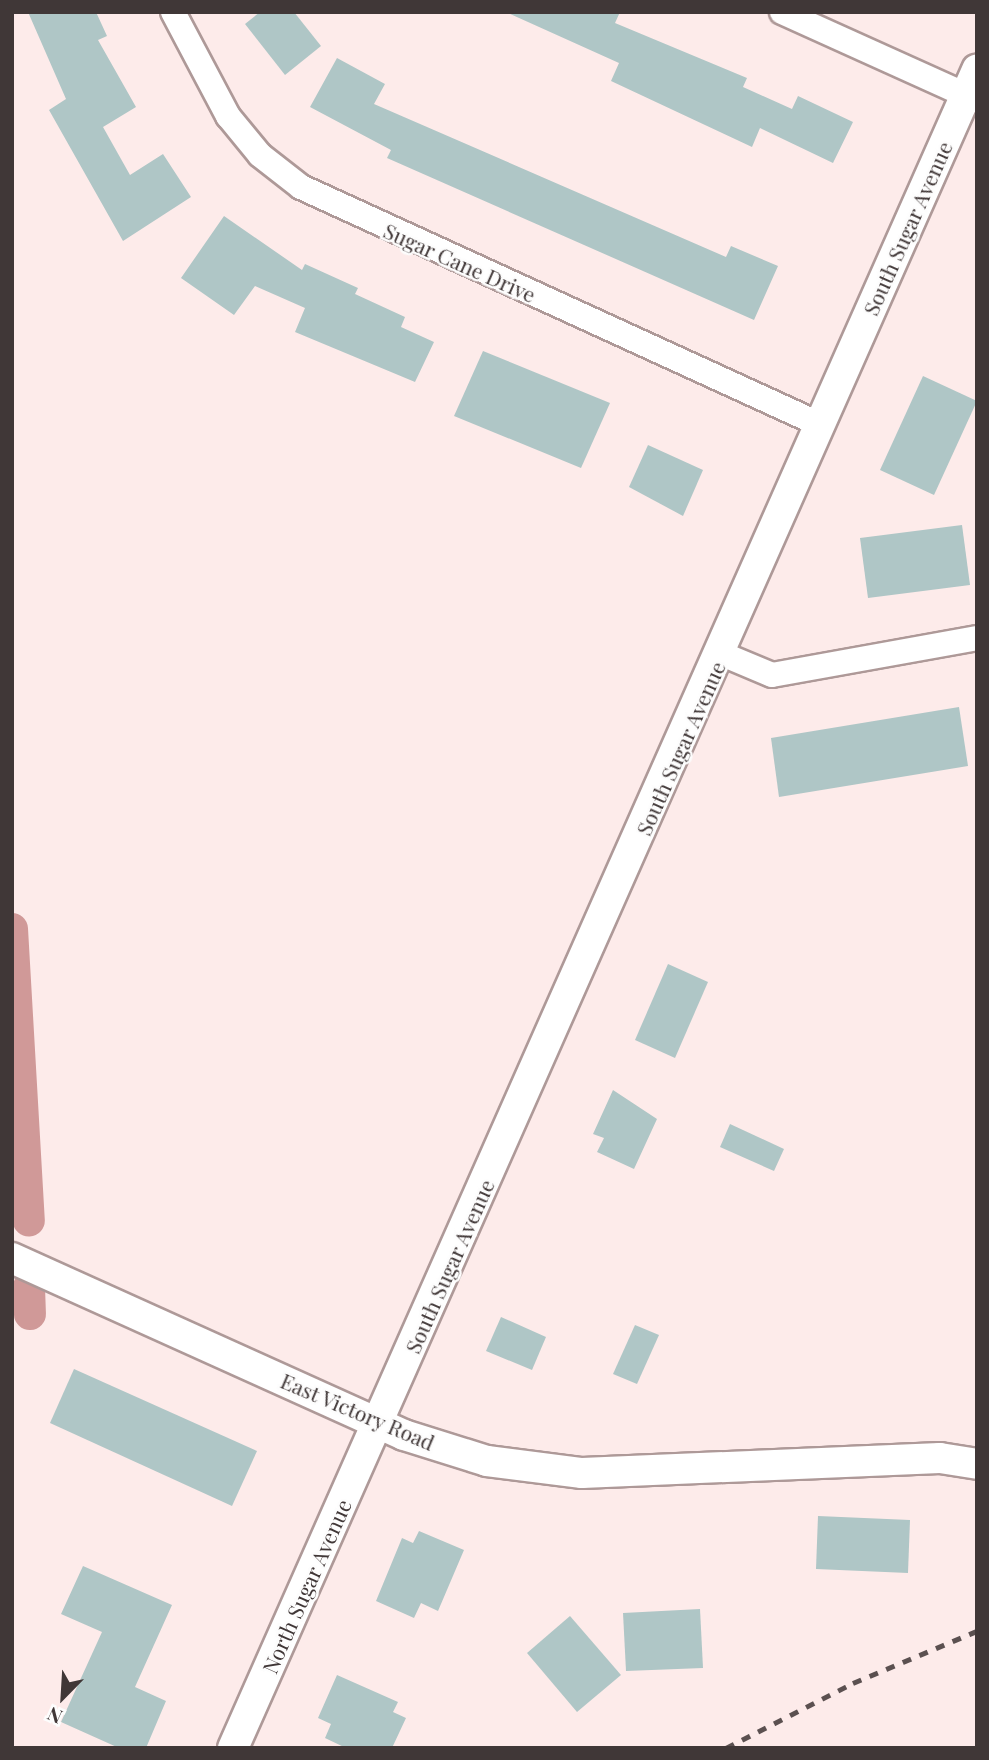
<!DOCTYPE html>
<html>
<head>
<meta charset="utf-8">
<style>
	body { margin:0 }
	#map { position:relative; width:989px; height:1760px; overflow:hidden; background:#fdebea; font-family:"Playfair Display",serif }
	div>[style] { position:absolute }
	.canal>* { height:32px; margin:-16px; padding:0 16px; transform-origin:16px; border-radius:16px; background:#d09998 }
	.building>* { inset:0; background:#afc6c6 }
	.roads { filter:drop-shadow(2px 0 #ae9998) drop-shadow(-2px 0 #ae9998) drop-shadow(0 2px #ae9998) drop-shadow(0 -2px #ae9998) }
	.minor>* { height:24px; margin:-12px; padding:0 12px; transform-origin:12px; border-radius:12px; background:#fff }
	.tertiary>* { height:30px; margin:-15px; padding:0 15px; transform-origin:15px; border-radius:15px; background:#fff }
	.rail>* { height:5px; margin-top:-2.5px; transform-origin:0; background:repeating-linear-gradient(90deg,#5b5050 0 9px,transparent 0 18px) }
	span { translate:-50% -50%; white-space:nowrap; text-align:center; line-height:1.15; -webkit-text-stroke:5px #fdfdfd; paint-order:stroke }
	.street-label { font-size:21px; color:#403737 }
	.frame { position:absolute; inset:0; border:14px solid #403737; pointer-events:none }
	.north { position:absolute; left:28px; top:1662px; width:70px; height:70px; -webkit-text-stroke:5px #fdfdfd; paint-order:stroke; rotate:204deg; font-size:19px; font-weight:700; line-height:28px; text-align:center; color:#403737 }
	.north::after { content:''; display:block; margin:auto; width:24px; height:32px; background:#403737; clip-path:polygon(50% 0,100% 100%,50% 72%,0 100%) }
</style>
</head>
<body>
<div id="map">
	<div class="canal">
		<div style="left:12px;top:929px;width:292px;rotate:86.7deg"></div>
		<div style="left:29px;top:1287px;width:27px;rotate:88deg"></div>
	</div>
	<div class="building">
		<div style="clip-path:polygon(28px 12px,96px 12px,107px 36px,98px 40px,136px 107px,103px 127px,130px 175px,163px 154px,191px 197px,123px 241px,49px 110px,66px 99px)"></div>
		<div style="clip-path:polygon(260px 12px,294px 12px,321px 46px,285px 75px,245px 24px)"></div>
		<div style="clip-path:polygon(506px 12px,620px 12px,615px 23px,747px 78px,743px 87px,792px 109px,798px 96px,853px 122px,833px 163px,760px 128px,752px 147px,611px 81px,619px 63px)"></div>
		<div style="clip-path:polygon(337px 58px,385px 84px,374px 104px,726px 257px,731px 246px,778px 266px,754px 320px,387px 158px,391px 150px,310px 107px)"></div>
		<div style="clip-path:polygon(224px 216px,302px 270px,305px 264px,358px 288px,355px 294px,405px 317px,401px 327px,434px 342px,415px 382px,295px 332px,305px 308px,255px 286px,234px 315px,181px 278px)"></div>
		<div style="clip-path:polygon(483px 351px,610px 403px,581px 468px,454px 416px)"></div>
		<div style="clip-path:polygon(923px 376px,977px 401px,934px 495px,880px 470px)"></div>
		<div style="clip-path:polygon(648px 445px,703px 470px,683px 516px,629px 487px)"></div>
		<div style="clip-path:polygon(962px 525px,970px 585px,868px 598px,860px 538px)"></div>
		<div style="clip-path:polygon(959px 707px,968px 766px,779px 797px,771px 738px)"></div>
		<div style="clip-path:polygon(668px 964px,708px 982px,675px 1058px,635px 1040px)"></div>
		<div style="clip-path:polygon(613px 1090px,657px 1119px,634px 1169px,597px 1152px,604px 1138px,593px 1134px)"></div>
		<div style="clip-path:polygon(730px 1124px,784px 1149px,774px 1171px,720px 1147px)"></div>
		<div style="clip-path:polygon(501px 1317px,546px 1337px,532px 1370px,486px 1351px)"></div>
		<div style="clip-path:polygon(635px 1325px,659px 1335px,637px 1384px,613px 1374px)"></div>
		<div style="clip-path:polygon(74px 1369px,257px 1451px,232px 1506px,50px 1423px)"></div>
		<div style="clip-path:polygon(818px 1516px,910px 1520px,908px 1573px,816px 1569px)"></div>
		<div style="clip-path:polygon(419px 1531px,464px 1550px,438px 1611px,421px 1603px,414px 1618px,376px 1601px,402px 1538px,413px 1543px)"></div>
		<div style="clip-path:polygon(83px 1566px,172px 1605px,135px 1687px,166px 1701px,146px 1748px,119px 1748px,61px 1722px,102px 1632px,61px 1614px)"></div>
		<div style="clip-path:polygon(700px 1609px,703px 1668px,626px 1671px,623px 1613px)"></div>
		<div style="clip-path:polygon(570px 1616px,621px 1675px,577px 1712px,527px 1653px)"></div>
		<div style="clip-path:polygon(337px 1675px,398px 1702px,393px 1712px,406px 1718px,392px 1748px,346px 1748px,325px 1738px,331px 1724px,318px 1718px)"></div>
	</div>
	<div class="roads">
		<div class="minor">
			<div style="left:173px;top:12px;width:118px;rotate:62.1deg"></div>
			<div style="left:228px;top:116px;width:50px;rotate:50.6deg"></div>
			<div style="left:260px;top:155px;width:52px;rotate:38deg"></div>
			<div style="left:301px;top:187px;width:572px;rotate:24.59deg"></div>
			<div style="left:782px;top:12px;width:214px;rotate:24.3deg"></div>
			<div style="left:722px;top:654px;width:54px;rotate:22.8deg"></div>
			<div style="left:772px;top:675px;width:208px;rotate:-10.2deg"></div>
		</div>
		<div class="tertiary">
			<div style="left:12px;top:1258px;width:430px;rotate:24.3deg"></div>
			<div style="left:404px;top:1435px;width:87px;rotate:17.4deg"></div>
			<div style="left:487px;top:1461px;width:96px;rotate:7.2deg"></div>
			<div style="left:582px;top:1473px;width:358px;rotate:-2.4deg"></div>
			<div style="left:940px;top:1458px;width:37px;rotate:9deg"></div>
			<div style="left:233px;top:1748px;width:1836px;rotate:-66.09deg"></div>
		</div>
	</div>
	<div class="rail">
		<div style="left:726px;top:1748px;width:143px;rotate:-27.1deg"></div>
		<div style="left:853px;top:1683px;width:134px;rotate:-22.8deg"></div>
	</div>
	<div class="street-label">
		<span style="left:907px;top:228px;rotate:-66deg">South Sugar Avenue</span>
		<span style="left:460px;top:262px;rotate:24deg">Sugar Cane Drive</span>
		<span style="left:680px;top:748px;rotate:-66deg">South Sugar Avenue</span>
		<span style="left:449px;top:1266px;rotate:-66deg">South Sugar Avenue</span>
		<span style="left:358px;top:1411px;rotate:23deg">East Victory Road</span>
		<span style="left:306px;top:1586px;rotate:-66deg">North Sugar Avenue</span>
	</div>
	<div class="frame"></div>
	<div class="north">N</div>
</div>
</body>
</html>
